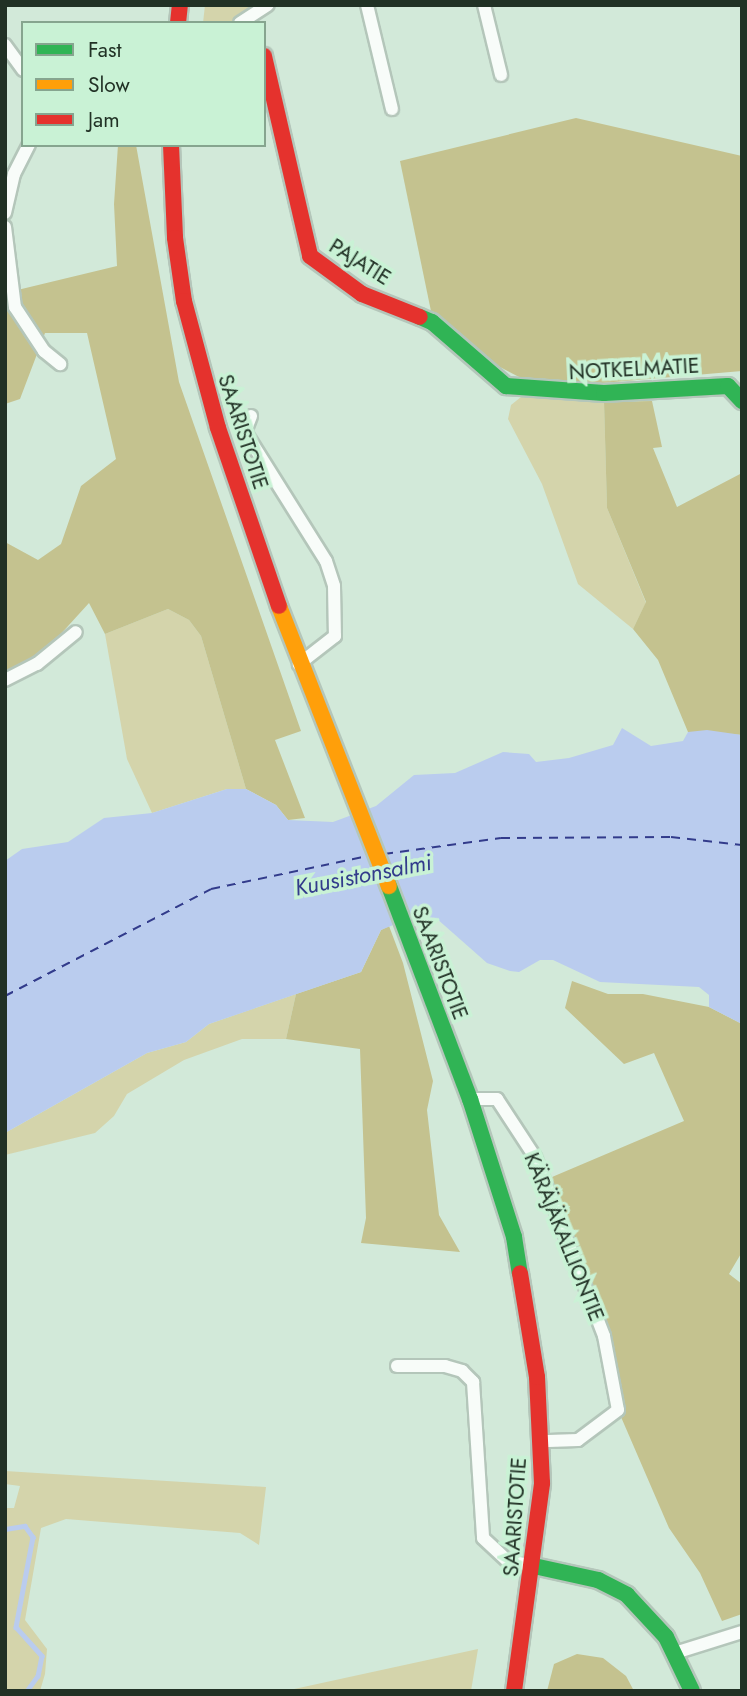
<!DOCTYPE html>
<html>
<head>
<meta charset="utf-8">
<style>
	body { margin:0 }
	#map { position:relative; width:747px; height:1696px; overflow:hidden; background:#d2e9d9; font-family:Jost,sans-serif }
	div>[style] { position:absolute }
	.green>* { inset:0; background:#d4d4ab }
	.forest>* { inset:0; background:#c4c28f }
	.water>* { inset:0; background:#baccee }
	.stream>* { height:4.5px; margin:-2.25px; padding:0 2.25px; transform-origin:2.25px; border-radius:2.25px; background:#baccee }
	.ferry>* { height:2px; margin-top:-1px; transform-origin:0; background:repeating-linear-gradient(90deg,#323b8b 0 9px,transparent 0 16px) }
	.roads { filter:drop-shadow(2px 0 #b4c6ba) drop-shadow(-2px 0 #b4c6ba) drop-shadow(0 2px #b4c6ba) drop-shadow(0 -2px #b4c6ba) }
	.street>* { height:12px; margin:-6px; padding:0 6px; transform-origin:6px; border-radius:6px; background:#f8fcf9 }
	.fast>* { height:16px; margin:-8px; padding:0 8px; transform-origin:8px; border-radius:8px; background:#30b455 }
	.slow>* { height:16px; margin:-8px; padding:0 8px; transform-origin:8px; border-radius:8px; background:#ff9f0a }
	.jam>* { height:16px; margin:-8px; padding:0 8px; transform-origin:8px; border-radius:8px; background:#e5322d }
	span { translate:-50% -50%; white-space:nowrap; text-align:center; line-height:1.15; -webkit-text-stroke:7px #c9f2d5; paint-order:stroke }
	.street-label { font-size:21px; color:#213125 }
	.water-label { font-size:23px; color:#323b8b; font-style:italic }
	.frame { position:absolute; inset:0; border:7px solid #213125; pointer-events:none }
	.legend { position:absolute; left:21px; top:21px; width:245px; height:126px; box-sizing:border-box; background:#c9f2d5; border:2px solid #86a58f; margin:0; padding:9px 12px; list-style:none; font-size:21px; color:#213125 }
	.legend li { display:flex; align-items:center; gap:14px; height:35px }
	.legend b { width:35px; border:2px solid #86a58f }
</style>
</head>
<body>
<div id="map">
	<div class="green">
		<div style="clip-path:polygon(205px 5px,249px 5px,250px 23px,203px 23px)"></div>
		<div style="clip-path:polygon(521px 397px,604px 402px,607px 508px,646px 603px,633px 629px,578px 584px,542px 484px,508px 419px,511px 405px)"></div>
		<div style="clip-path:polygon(168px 609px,189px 620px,201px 636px,246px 789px,227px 789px,152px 813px,127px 759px,105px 634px)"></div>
		<div style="clip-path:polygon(296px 994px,286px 1039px,242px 1039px,184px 1060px,127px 1094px,114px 1116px,95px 1133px,5px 1155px,5px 1133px,147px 1053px,186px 1042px,209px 1024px)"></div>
		<div style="clip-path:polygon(5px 1471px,266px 1487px,259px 1545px,240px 1533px,66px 1519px,41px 1528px,25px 1620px,47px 1649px,45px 1674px,40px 1691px,5px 1691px,5px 1508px,14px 1508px,20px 1486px,5px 1484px)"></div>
		<div style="clip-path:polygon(478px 1649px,471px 1691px,285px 1691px)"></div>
	</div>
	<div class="forest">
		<div style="clip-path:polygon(576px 118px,742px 156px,742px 371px,602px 383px,519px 377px,496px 365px,432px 316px,400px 161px)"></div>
		<div style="clip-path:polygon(118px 145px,136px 145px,179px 382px,301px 731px,275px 740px,305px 818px,288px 820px,276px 805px,246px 789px,201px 636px,189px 620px,168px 609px,105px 634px,89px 603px,48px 648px,5px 673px,5px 542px,38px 560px,61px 544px,81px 486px,116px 459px,87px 333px,45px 333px,20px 399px,5px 404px,5px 293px,117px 266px,114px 204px)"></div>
		<div style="clip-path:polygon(652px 401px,662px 447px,653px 448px,677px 507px,742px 473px,742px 735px,688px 732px,658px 660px,633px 629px,646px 602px,607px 508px,604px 402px)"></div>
		<div style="clip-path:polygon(389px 926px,403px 963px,433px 1081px,427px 1110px,439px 1215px,460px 1252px,361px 1243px,366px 1218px,360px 1049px,286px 1039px,296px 994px,361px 972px,381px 930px)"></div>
		<div style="clip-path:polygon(572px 981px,608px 994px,643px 994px,709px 1007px,742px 1024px,742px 1252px,729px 1274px,742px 1284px,742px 1614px,722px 1621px,700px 1573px,669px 1528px,618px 1410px,604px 1336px,545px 1180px,684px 1121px,654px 1053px,624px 1064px,565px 1008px)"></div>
		<div style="clip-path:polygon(577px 1654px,603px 1658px,626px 1676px,634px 1691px,547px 1691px,554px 1664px)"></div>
	</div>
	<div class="water">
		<div style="clip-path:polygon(622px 728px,651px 746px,683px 741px,688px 732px,707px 730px,742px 735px,742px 1024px,709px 1007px,709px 995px,699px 987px,600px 982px,553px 960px,540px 960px,519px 972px,510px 971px,487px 963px,436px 918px,415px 916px,381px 930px,361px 972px,209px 1024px,186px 1042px,147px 1053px,5px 1133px,5px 861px,22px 849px,68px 842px,104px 818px,152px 813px,227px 789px,246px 789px,276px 805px,288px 820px,333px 822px,376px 806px,414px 775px,455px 773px,503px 752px,529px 754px,536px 762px,569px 758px,613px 745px)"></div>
	</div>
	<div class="stream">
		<div style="left:5px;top:1529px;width:20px;rotate:-9deg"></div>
		<div style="left:25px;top:1526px;width:14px;rotate:54deg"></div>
		<div style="left:33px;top:1537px;width:92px;rotate:100.7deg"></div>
		<div style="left:16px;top:1627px;width:39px;rotate:48deg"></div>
		<div style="left:42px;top:1656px;width:20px;rotate:101deg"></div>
		<div style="left:38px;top:1676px;width:19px;rotate:126deg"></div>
	</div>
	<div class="ferry">
		<div style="left:384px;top:854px;width:118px;rotate:-7.8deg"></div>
		<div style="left:501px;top:838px;width:170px;rotate:-0.3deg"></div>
		<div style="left:671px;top:837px;width:71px;rotate:6.4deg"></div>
		<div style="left:5px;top:996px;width:232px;rotate:-27.4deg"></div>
		<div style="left:211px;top:889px;width:160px;rotate:-11.9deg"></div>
	</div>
	<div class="roads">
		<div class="street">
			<div style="left:367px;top:5px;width:107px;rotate:76.5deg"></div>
			<div style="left:484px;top:5px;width:72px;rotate:76.3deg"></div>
			<div style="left:240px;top:23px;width:33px;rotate:-33deg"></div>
			<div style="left:5px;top:45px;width:31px;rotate:54deg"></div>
			<div style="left:5px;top:213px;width:40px;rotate:-77deg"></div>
			<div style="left:14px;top:174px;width:33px;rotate:-63deg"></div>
			<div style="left:5px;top:227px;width:81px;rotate:82.9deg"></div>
			<div style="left:15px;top:307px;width:53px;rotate:56.6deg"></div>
			<div style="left:44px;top:351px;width:21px;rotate:39deg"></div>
			<div style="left:251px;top:416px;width:17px;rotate:111deg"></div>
			<div style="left:245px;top:432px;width:152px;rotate:57.9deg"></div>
			<div style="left:326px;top:561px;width:26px;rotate:72deg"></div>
			<div style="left:334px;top:586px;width:50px;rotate:88.9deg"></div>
			<div style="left:335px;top:636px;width:46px;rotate:142.1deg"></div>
			<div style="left:5px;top:680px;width:36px;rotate:-27deg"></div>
			<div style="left:37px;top:664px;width:50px;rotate:-39.4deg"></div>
			<div style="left:470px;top:1099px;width:27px"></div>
			<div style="left:497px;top:1099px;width:69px;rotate:56.8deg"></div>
			<div style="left:535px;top:1157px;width:192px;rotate:68.9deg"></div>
			<div style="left:604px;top:1336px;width:75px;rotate:79.3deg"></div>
			<div style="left:618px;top:1410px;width:50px;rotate:143.1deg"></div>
			<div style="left:578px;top:1440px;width:37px;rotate:178deg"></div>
			<div style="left:397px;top:1366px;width:48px"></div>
			<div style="left:445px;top:1366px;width:18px;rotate:16deg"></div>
			<div style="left:462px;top:1371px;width:16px;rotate:45deg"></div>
			<div style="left:473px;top:1382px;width:156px;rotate:86.3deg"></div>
			<div style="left:483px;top:1538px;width:33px;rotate:43deg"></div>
			<div style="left:507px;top:1560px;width:28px;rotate:13deg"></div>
			<div style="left:675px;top:1653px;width:70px;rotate:-17.4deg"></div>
		</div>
		<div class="fast">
			<div style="left:420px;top:317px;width:13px;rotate:23deg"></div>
			<div style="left:432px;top:322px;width:98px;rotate:40.9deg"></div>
			<div style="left:506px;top:386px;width:98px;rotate:4.1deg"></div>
			<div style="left:604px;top:393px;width:124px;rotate:-3.2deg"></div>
			<div style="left:728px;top:386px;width:21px;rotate:47deg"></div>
			<div style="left:389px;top:886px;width:228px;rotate:69.2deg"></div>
			<div style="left:470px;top:1099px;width:145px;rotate:72.3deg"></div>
			<div style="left:514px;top:1237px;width:36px;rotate:81deg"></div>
			<div style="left:534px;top:1566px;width:66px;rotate:12.3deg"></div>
			<div style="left:598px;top:1580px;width:33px;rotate:27deg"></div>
			<div style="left:627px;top:1595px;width:57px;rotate:47.1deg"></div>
			<div style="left:666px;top:1637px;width:60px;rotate:64.3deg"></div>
		</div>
		<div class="slow">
			<div style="left:279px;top:606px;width:301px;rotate:68.6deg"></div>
		</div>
		<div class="jam">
			<div style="left:178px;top:23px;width:18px;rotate:-84deg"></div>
			<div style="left:264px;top:56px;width:205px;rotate:77deg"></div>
			<div style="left:310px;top:256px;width:64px;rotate:36.2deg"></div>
			<div style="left:362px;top:294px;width:62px;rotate:21.6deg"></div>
			<div style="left:171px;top:145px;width:93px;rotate:87.5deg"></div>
			<div style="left:175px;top:238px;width:64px;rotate:81.9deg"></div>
			<div style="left:184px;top:301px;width:131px;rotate:75deg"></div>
			<div style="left:218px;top:428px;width:188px;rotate:71.1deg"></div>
			<div style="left:514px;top:1691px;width:210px;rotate:-82.3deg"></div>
			<div style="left:542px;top:1483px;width:106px;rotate:-92.7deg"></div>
			<div style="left:537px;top:1377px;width:105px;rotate:-99.3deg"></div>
		</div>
	</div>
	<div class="street-label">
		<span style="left:360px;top:262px;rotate:32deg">PAJATIE</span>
		<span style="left:634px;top:369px;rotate:-3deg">NOTKELMATIE</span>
		<span style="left:243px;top:432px;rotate:72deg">SAARISTOTIE</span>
		<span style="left:440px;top:963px;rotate:69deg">SAARISTOTIE</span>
		<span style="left:564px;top:1237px;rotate:68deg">KÄRÄJÄKALLIONTIE</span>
		<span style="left:515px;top:1517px;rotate:-86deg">SAARISTOTIE</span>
	</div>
	<div class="water-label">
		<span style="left:363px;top:875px;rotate:-11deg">Kuusistonsalmi</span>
	</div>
	<div class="frame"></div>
	<ul class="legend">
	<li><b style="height:9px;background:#30b455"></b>Fast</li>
	<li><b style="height:9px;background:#ff9f0a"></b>Slow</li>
	<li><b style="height:9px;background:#e5322d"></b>Jam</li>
	</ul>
</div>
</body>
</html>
